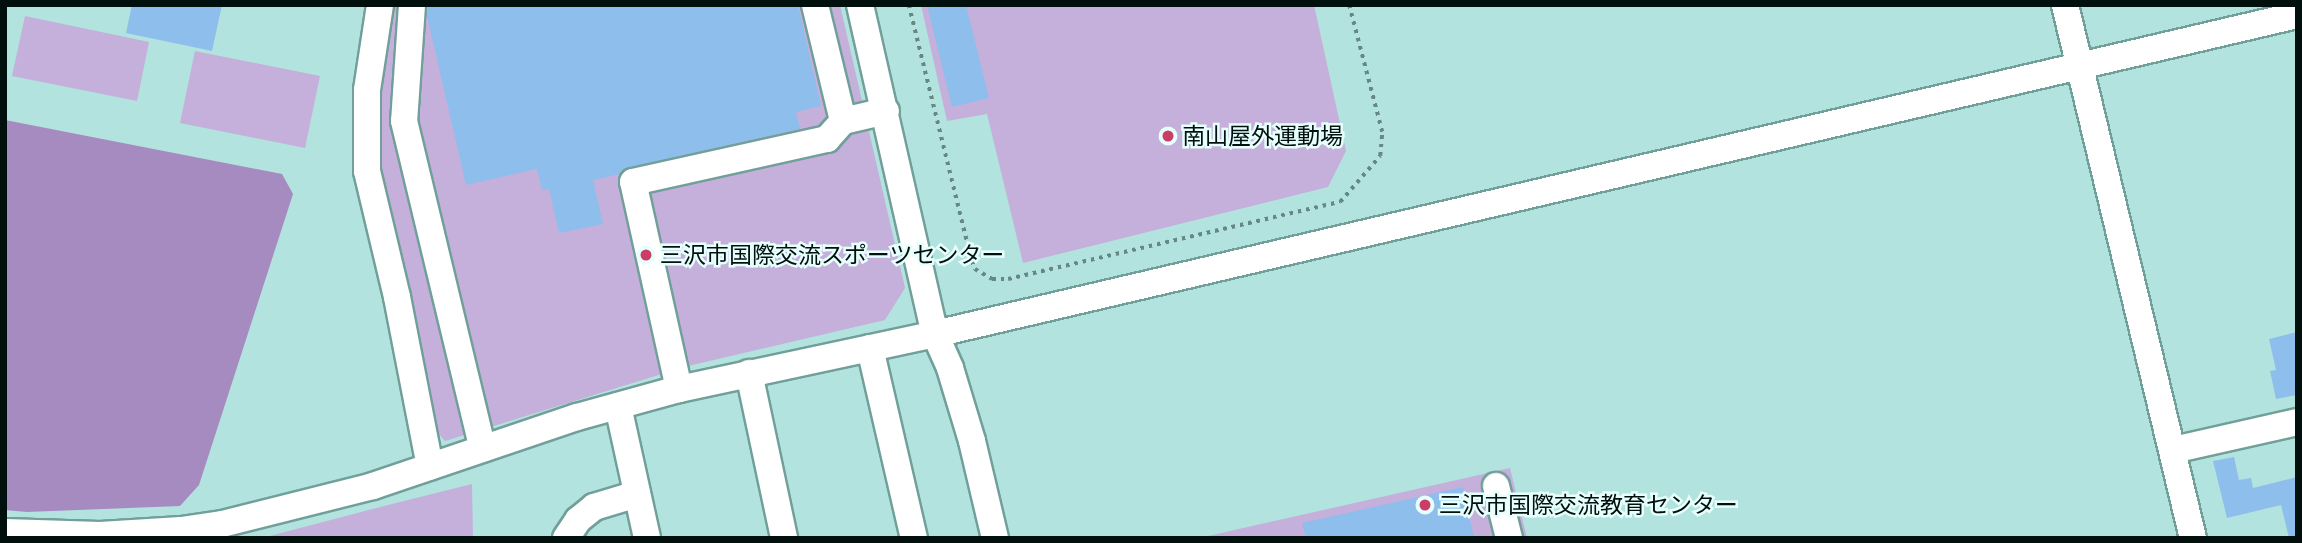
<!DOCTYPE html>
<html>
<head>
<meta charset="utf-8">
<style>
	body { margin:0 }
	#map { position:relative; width:2302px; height:543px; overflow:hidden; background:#b3e3de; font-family:Merriweather,"Noto Sans JP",serif }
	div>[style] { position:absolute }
	.green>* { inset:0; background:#c5afdb }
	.forest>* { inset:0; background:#a68bc1 }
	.building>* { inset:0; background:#8ebeec }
	.path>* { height:3.5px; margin-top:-1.75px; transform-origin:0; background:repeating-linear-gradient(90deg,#668783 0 3.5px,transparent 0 8.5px) }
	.roads { filter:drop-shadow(2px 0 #719f9a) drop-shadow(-2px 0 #719f9a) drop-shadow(0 2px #719f9a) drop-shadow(0 -2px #719f9a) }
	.minor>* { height:26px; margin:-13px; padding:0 13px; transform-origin:13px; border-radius:13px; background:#fff }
	.dots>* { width:19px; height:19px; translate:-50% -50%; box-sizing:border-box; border:4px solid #e7fffc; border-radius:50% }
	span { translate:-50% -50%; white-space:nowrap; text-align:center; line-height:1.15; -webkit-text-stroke:5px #e7fffc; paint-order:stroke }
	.poi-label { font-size:23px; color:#010f0d }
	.left { translate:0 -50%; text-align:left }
	.frame { position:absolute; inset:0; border:7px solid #010f0d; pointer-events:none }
</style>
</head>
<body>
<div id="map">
	<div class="green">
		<div style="clip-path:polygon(389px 5px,840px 5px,905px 288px,885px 320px,688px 366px,445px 441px,437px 432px,374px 168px,377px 63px)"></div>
		<div style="clip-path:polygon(921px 5px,1314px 5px,1346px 151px,1328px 187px,1023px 263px,987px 114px,947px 121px)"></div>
		<div style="clip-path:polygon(25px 16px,149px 42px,137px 101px,12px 76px)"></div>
		<div style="clip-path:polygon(195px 51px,320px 76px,305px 148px,180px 123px)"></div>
		<div style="clip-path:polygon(1510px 468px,1527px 538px,1199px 538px)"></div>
		<div style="clip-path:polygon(472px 484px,473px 538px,262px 538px,384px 506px)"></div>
	</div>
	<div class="forest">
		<div style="clip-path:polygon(5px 120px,282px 174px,293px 194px,199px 485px,180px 506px,27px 512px,5px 510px)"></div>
	</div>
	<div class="building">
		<div style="clip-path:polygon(132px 5px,222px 5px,212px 51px,126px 33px)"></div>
		<div style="clip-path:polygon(428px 5px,798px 5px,821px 106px,796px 112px,800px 129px,630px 167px,620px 174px,593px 180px,603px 224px,559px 233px,549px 189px,542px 190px,537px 169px,466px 185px,427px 16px)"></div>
		<div style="clip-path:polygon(927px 5px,966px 5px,989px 98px,952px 107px)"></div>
		<div style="clip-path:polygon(2297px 332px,2297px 395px,2276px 399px,2270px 371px,2276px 370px,2269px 339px)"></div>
		<div style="clip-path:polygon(2234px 457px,2239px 480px,2251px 478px,2253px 488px,2297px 477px,2297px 538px,2289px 538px,2281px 505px,2227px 518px,2213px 461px)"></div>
		<div style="clip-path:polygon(1463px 487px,1474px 538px,1306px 538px,1302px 523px)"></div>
	</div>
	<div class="path">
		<div style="left:909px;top:5px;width:264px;rotate:76.2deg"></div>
		<div style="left:972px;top:261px;width:9px;rotate:69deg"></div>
		<div style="left:975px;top:269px;width:20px;rotate:30deg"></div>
		<div style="left:992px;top:279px;width:16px"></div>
		<div style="left:1008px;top:279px;width:341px;rotate:-13.1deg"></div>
		<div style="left:1340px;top:202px;width:61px;rotate:-49deg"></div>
		<div style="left:1380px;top:156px;width:24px;rotate:-85deg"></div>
		<div style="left:1382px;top:132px;width:131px;rotate:-104.6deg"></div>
	</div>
	<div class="roads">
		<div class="minor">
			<div style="left:380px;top:5px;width:86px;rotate:98.7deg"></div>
			<div style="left:367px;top:90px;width:81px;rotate:90deg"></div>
			<div style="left:367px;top:171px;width:130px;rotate:76.6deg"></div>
			<div style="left:397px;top:297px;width:173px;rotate:79deg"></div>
			<div style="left:412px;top:5px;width:116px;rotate:93.9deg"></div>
			<div style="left:404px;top:121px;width:337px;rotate:76.5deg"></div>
			<div style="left:815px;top:5px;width:119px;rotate:76.4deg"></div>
			<div style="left:860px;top:5px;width:337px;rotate:77.2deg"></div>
			<div style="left:935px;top:334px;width:37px;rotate:66deg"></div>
			<div style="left:950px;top:368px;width:76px;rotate:73.2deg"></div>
			<div style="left:972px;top:441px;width:100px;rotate:76.7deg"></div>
			<div style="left:2065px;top:5px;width:548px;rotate:76.5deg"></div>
			<div style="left:870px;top:348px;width:195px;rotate:77deg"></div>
			<div style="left:749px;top:373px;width:169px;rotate:78deg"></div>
			<div style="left:679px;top:389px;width:212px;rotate:-102.5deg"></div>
			<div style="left:633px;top:182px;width:199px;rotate:-12.5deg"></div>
			<div style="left:827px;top:139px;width:24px;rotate:-48deg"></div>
			<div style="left:843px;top:121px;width:44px;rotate:-13.1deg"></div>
			<div style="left:618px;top:406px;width:135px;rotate:77.6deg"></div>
			<div style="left:2173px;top:450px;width:127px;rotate:-12.7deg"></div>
			<div style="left:1496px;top:486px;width:54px;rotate:76deg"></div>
			<div style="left:5px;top:532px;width:95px;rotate:1.8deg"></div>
			<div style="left:100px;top:535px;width:81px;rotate:-3.5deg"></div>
			<div style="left:181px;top:530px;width:41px;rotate:-8.3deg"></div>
			<div style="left:222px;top:524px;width:156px;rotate:-14.1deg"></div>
			<div style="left:373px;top:486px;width:215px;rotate:-18.7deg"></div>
			<div style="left:577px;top:417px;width:106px;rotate:-15.4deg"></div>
			<div style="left:679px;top:389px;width:262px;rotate:-12.1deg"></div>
			<div style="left:935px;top:334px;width:1399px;rotate:-13.18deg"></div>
			<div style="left:566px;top:538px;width:22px;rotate:-56deg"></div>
			<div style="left:578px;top:520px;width:21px;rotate:-39deg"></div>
			<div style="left:594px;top:507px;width:45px;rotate:-16.8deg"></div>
		</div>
	</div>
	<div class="dots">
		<div style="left:1168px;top:136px;background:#cb3d67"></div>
		<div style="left:646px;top:255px;background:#cb3d67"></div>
		<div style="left:1425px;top:505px;background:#cb3d67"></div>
	</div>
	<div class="poi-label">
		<span class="left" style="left:1182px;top:136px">南山屋外運動場</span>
		<span class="left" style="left:660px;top:255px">三沢市国際交流スポーツセンター</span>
		<span class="left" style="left:1439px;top:505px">三沢市国際交流教育センター</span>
	</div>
	<div class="frame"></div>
</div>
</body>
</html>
